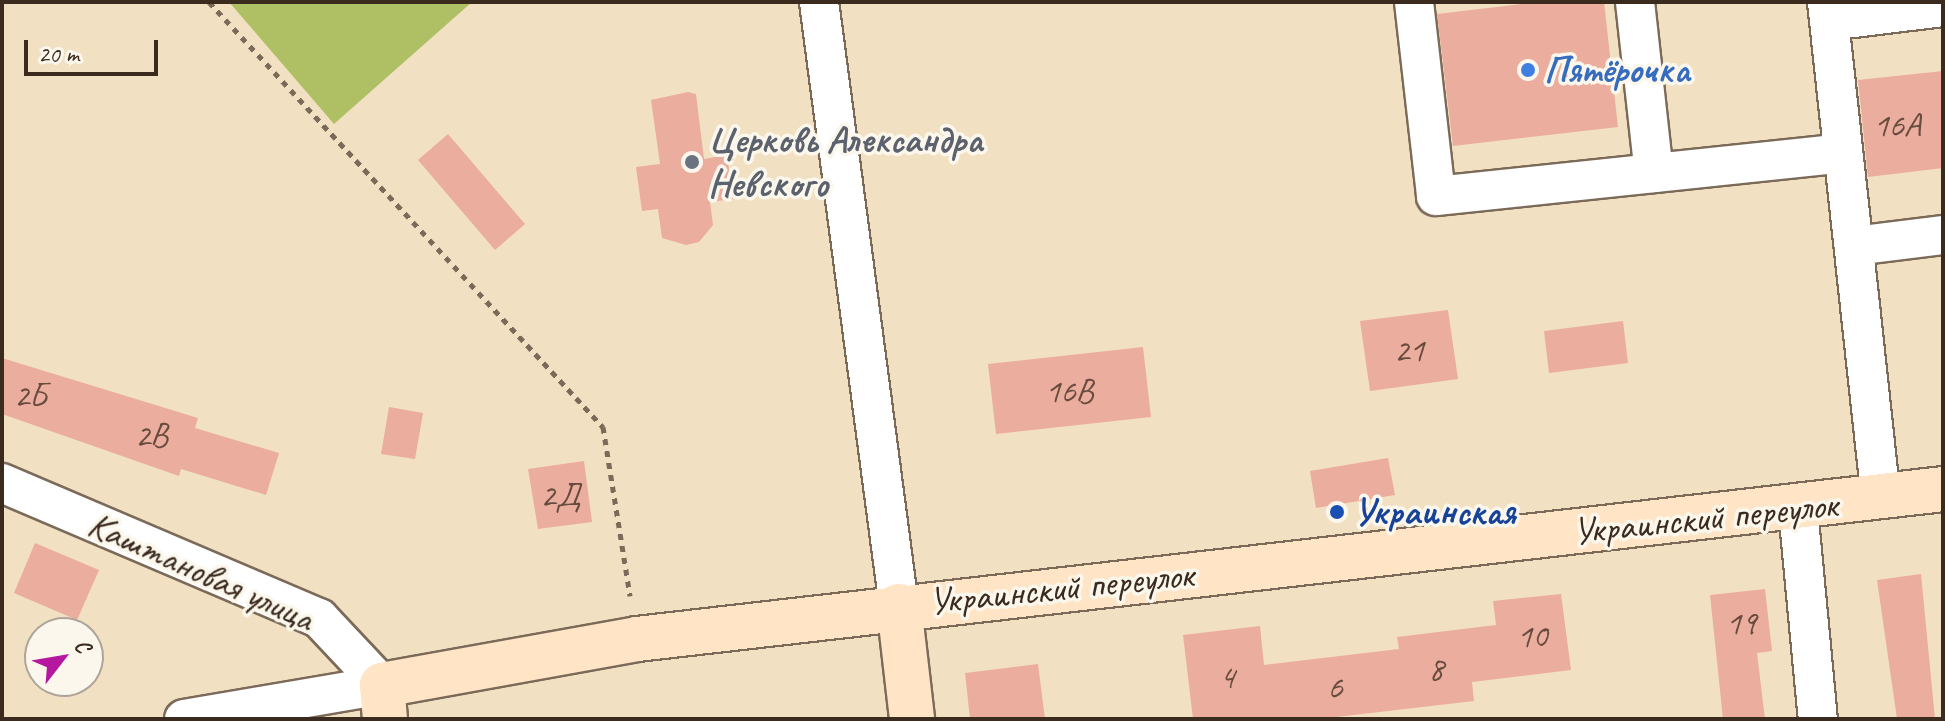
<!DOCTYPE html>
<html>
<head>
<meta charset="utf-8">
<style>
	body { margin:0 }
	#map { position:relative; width:1945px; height:721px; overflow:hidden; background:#f2e0c3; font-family:Caveat,sans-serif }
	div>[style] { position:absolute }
	.green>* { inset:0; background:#afc064 }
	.building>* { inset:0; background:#ebad9d }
	.path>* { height:5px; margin-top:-2.5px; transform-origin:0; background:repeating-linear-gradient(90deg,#7b6a58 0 6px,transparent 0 12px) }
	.roads { filter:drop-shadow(2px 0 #7b6a58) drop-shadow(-2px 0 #7b6a58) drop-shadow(0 2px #7b6a58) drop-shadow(0 -2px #7b6a58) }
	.minor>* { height:38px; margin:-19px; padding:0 19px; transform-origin:19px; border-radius:19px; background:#fff }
	.secondary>* { height:44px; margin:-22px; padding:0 22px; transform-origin:22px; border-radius:22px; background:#ffe4c6 }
	.dots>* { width:22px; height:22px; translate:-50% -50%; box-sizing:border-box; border:4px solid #fbf7ec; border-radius:50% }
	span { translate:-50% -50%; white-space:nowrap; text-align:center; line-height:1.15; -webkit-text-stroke:7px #fbf7ec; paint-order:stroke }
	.number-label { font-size:34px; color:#674b3e }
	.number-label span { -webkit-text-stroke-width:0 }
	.shop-label { font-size:38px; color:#366cbe; font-weight:700 }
	.left { translate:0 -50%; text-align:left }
	.worship-label { font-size:38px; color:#5b616d; font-weight:700 }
	.transit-label { font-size:38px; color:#164399; font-weight:700 }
	.street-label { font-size:38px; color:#3b2a1e }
	.frame { position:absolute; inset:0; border:4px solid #3b2a1e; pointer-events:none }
	.north { position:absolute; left:24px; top:617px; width:80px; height:80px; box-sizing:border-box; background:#fbf7ec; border:2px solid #aea59a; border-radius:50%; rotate:59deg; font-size:22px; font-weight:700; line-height:32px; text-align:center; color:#3b2a1e }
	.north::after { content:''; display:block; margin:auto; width:28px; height:36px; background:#b5179e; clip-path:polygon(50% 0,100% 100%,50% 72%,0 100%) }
	.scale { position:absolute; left:24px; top:40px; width:134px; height:36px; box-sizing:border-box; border:4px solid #3b2a1e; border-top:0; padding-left:10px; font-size:24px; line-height:28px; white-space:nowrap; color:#3b2a1e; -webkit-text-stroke:6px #fbf7ec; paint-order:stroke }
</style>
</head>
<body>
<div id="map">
	<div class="green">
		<div style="clip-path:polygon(229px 2px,472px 2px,334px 124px)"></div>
	</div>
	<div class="building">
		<div style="clip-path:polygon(1538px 2px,1604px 2px,1618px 127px,1453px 146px,1437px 14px)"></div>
		<div style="clip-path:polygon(1943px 71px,1943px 168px,1868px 177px,1858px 80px)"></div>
		<div style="clip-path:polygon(688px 92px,696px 94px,704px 159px,727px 155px,733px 199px,710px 202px,713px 225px,699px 242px,686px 245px,662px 238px,658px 209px,642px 211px,636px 167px,660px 164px,651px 100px)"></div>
		<div style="clip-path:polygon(448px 134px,525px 224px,495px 250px,418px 160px)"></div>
		<div style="clip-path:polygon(1448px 310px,1458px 379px,1370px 391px,1360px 321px)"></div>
		<div style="clip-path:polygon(1623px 321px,1628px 363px,1549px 373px,1544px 331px)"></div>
		<div style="clip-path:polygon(1143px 347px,1151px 417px,996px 434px,988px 364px)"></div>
		<div style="clip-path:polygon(2px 358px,198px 418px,195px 428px,279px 453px,266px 495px,181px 469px,179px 476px,2px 414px)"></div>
		<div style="clip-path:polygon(389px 407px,423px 413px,415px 459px,381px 454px)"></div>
		<div style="clip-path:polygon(1388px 458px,1395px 495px,1316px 508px,1310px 471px)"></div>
		<div style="clip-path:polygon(584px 461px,592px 522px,538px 529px,528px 469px)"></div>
		<div style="clip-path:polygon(35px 543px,99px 570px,77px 620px,14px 593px)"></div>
		<div style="clip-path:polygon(1921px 574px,1935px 719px,1897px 719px,1877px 580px)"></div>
		<div style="clip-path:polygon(1765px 589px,1772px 651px,1757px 653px,1765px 719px,1723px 719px,1710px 595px)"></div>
		<div style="clip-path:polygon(1561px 594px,1571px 670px,1472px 682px,1474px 701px,1319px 719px,1193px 719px,1183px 635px,1260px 626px,1264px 665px,1399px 649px,1397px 637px,1496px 625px,1493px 601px)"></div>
		<div style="clip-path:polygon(1038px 664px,1045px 719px,970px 719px,965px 673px)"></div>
	</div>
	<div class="path">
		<div style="left:209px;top:2px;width:580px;rotate:47.17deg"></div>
		<div style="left:603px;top:427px;width:171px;rotate:80.9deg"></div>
	</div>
	<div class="roads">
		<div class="minor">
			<div style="left:819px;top:2px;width:609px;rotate:82.46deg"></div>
			<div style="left:1414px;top:2px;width:195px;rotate:83.5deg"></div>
			<div style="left:1436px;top:196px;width:409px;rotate:-6deg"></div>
			<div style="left:1635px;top:2px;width:172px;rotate:83.7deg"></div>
			<div style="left:1827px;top:2px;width:498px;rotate:83.8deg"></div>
			<div style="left:1829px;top:21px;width:115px;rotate:-7deg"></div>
			<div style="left:1854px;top:246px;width:90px;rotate:-7deg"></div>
			<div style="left:2px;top:483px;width:345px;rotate:23.1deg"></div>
			<div style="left:319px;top:618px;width:92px;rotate:46.8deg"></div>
			<div style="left:1798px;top:509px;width:211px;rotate:84.6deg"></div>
			<div style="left:184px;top:719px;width:201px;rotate:-9.7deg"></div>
		</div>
		<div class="secondary">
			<div style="left:899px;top:606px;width:114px;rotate:83.4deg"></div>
			<div style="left:385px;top:719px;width:34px;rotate:-95deg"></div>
			<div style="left:382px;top:685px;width:259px;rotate:-10.2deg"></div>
			<div style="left:637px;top:639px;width:1315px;rotate:-6.55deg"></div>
		</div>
	</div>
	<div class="dots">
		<div style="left:1528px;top:70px;background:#3f7fe0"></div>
		<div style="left:692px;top:162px;background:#6b7280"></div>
		<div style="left:1337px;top:512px;background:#1a4fb4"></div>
	</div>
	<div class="number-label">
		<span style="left:1897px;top:125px">16А</span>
		<span style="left:1409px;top:350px">21</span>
		<span style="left:1069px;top:391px">16В</span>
		<span style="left:30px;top:395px">2Б</span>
		<span style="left:151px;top:435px">2В</span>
		<span style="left:560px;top:495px">2Д</span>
		<span style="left:1741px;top:623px">19</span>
		<span style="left:1532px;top:636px">10</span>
		<span style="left:1436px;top:669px">8</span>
		<span style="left:1227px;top:677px">4</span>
		<span style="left:1335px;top:687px">6</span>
	</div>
	<div class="shop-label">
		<span class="left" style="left:1544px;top:70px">Пятёрочка</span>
	</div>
	<div class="worship-label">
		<span class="left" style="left:708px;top:162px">Церковь Александра<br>Невского</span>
	</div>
	<div class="transit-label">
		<span class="left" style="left:1353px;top:512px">Украинская</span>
	</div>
	<div class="street-label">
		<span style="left:1705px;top:518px;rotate:-6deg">Украинский переулок</span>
		<span style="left:201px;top:571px;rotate:24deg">Каштановая улица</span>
		<span style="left:1061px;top:588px;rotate:-6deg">Украинский переулок</span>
	</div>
	<div class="frame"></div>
	<div class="north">С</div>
	<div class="scale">20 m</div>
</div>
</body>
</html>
